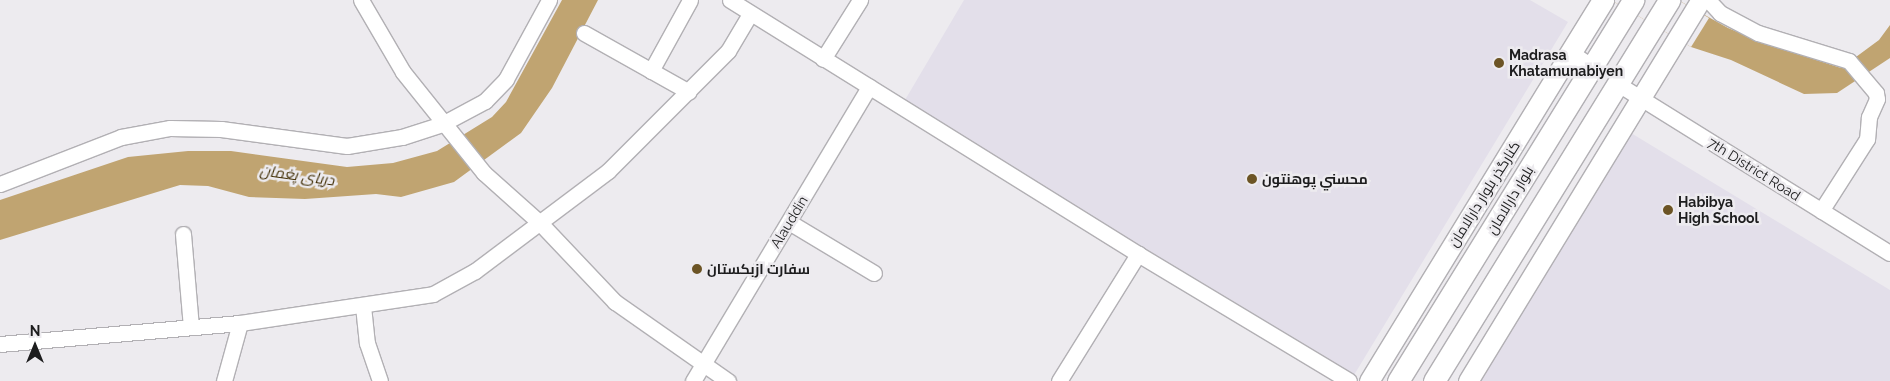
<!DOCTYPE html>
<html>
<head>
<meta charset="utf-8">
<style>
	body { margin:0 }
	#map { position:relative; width:1890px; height:381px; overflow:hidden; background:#edebef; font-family:Raleway,Cairo,sans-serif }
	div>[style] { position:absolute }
	.built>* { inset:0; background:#e3dfea }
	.water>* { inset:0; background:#c0a471 }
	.pier>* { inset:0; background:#edebef }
	.roads { filter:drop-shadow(1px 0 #b2b0b4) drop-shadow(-1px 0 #b2b0b4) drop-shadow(0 1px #b2b0b4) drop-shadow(0 -1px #b2b0b4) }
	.minor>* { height:15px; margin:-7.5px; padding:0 7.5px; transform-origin:7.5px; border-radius:7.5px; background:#fff }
	.tertiary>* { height:19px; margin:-9.5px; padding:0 9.5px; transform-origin:9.5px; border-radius:9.5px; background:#fff }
	.secondary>* { height:21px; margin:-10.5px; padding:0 10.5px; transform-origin:10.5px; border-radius:10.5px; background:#fff }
	.dots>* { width:14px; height:14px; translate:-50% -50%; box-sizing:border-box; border:2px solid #edebef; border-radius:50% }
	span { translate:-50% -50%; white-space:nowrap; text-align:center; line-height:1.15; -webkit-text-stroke:5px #edebef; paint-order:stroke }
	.poi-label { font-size:14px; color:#1d1d1e; font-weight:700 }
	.left { translate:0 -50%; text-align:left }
	.street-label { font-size:14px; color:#1d1d1e }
	.water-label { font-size:15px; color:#3e2b00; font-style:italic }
	.north { position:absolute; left:10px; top:321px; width:50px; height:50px; -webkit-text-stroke:4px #edebef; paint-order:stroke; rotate:0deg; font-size:14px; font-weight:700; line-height:20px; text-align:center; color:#1d1d1e }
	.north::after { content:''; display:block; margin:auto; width:18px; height:22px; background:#1d1d1e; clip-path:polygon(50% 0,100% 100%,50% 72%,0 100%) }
</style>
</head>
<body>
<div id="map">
	<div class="built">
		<div style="clip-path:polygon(964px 0,1530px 0,1568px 22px,1351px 380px,1312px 352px,961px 138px,905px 100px)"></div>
		<div style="clip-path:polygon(1626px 130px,1890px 290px,1890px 381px,1474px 381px)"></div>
	</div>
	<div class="water">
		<div style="clip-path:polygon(562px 0,598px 0,552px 88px,521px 133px,454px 182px,401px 197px,376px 194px,305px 199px,249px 197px,208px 186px,180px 185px,0 240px,0 200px,128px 157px,188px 151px,231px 151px,347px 167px,393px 163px,437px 151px,492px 117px,506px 102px)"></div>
		<div style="clip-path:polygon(1611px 0,1678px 0,1728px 28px,1764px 43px,1841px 68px,1879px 40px,1890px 25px,1890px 58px,1837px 93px,1804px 94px,1731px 60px,1691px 47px)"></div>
	</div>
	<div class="pier">
		<div style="clip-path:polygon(1611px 0,1678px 0,1709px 18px,1691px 47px)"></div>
	</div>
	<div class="roads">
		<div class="minor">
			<div style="left:361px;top:0;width:83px;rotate:59.7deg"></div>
			<div style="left:403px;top:72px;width:129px;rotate:51.3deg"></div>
			<div style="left:484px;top:173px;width:76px;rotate:41.8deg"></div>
			<div style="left:541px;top:224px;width:108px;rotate:46.5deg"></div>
			<div style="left:615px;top:302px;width:138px;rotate:35deg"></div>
			<div style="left:730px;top:0;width:481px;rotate:31.9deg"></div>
			<div style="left:1138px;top:254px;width:246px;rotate:31deg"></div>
			<div style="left:1708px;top:0;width:18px;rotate:47deg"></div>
			<div style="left:1720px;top:13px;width:43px;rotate:27.8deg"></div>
			<div style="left:1758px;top:33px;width:95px;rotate:17.1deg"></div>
			<div style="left:1849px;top:61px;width:42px;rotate:49.8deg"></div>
			<div style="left:1876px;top:93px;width:6px;rotate:81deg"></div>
			<div style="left:1877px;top:99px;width:20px;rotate:114deg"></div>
			<div style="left:1869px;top:117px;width:22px;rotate:95deg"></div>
			<div style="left:1867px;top:139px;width:85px;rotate:122.6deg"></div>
			<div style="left:584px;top:33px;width:120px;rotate:29.3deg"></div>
			<div style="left:823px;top:59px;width:70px;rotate:-57.9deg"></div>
			<div style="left:651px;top:71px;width:81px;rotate:-61.2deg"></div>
			<div style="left:1618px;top:84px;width:320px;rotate:31.9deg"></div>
			<div style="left:0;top:184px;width:130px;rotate:-21.2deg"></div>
			<div style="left:121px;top:137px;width:50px;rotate:-10.4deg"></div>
			<div style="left:170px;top:128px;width:51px;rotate:1.1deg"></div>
			<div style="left:221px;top:129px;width:127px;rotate:7.7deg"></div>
			<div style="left:347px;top:146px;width:56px;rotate:-9.3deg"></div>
			<div style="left:402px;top:137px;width:42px;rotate:-18deg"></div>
			<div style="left:442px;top:124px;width:49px;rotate:-28.1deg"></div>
			<div style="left:485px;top:101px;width:30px;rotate:-46deg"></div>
			<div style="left:506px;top:79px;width:90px;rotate:-61.4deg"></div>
			<div style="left:789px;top:222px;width:99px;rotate:31deg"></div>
			<div style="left:183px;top:234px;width:93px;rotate:85.1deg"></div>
			<div style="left:363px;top:306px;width:37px;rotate:84deg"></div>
			<div style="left:367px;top:343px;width:40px;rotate:71.1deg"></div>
			<div style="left:0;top:344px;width:241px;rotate:-5deg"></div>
			<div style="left:240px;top:323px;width:195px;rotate:-8.5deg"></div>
			<div style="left:433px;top:294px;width:48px;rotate:-28.7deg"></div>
			<div style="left:475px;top:271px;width:166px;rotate:-36.9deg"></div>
			<div style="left:608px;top:171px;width:170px;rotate:-45deg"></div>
			<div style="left:728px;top:51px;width:43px;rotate:-59.3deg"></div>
			<div style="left:224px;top:381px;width:60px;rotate:-74.6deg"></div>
			<div style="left:693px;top:381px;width:343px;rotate:-59.1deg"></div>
			<div style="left:1059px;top:381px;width:150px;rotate:-58.1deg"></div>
		</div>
		<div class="tertiary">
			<div style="left:1369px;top:381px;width:382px;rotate:-58.5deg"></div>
			<div style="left:1468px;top:381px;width:447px;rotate:-58.6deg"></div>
		</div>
		<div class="secondary">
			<div style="left:1590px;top:69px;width:25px;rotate:-146deg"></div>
			<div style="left:1569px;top:55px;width:65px;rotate:-58.3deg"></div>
			<div style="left:1398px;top:381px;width:448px;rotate:-58.3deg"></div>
			<div style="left:1434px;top:381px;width:448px;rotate:-58.3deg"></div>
		</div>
	</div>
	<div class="dots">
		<div style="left:1499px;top:63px;background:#6c5425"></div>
		<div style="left:1252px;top:179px;background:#6c5425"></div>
		<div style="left:1668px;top:210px;background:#6c5425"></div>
		<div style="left:697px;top:269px;background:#6c5425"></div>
	</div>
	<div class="poi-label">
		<span class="left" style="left:1509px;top:63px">Madrasa<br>Khatamunabiyen</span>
		<span class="left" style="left:1262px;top:179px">محسني پوهنتون</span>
		<span class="left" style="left:1678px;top:210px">Habibya<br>High School</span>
		<span class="left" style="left:707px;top:269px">سفارت ازبکستان</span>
	</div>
	<div class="street-label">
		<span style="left:1754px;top:169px;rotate:32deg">7th District Road</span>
		<span style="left:1484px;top:194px;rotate:-58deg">کنارگذر بلوار دارالامان</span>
		<span style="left:1510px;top:200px;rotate:-59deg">بلوار دارالامان</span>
		<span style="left:789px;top:222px;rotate:-59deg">Alauddin</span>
	</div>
	<div class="water-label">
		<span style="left:297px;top:176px;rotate:8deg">دریای پغمان</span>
	</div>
	<div class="north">N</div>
</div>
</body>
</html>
